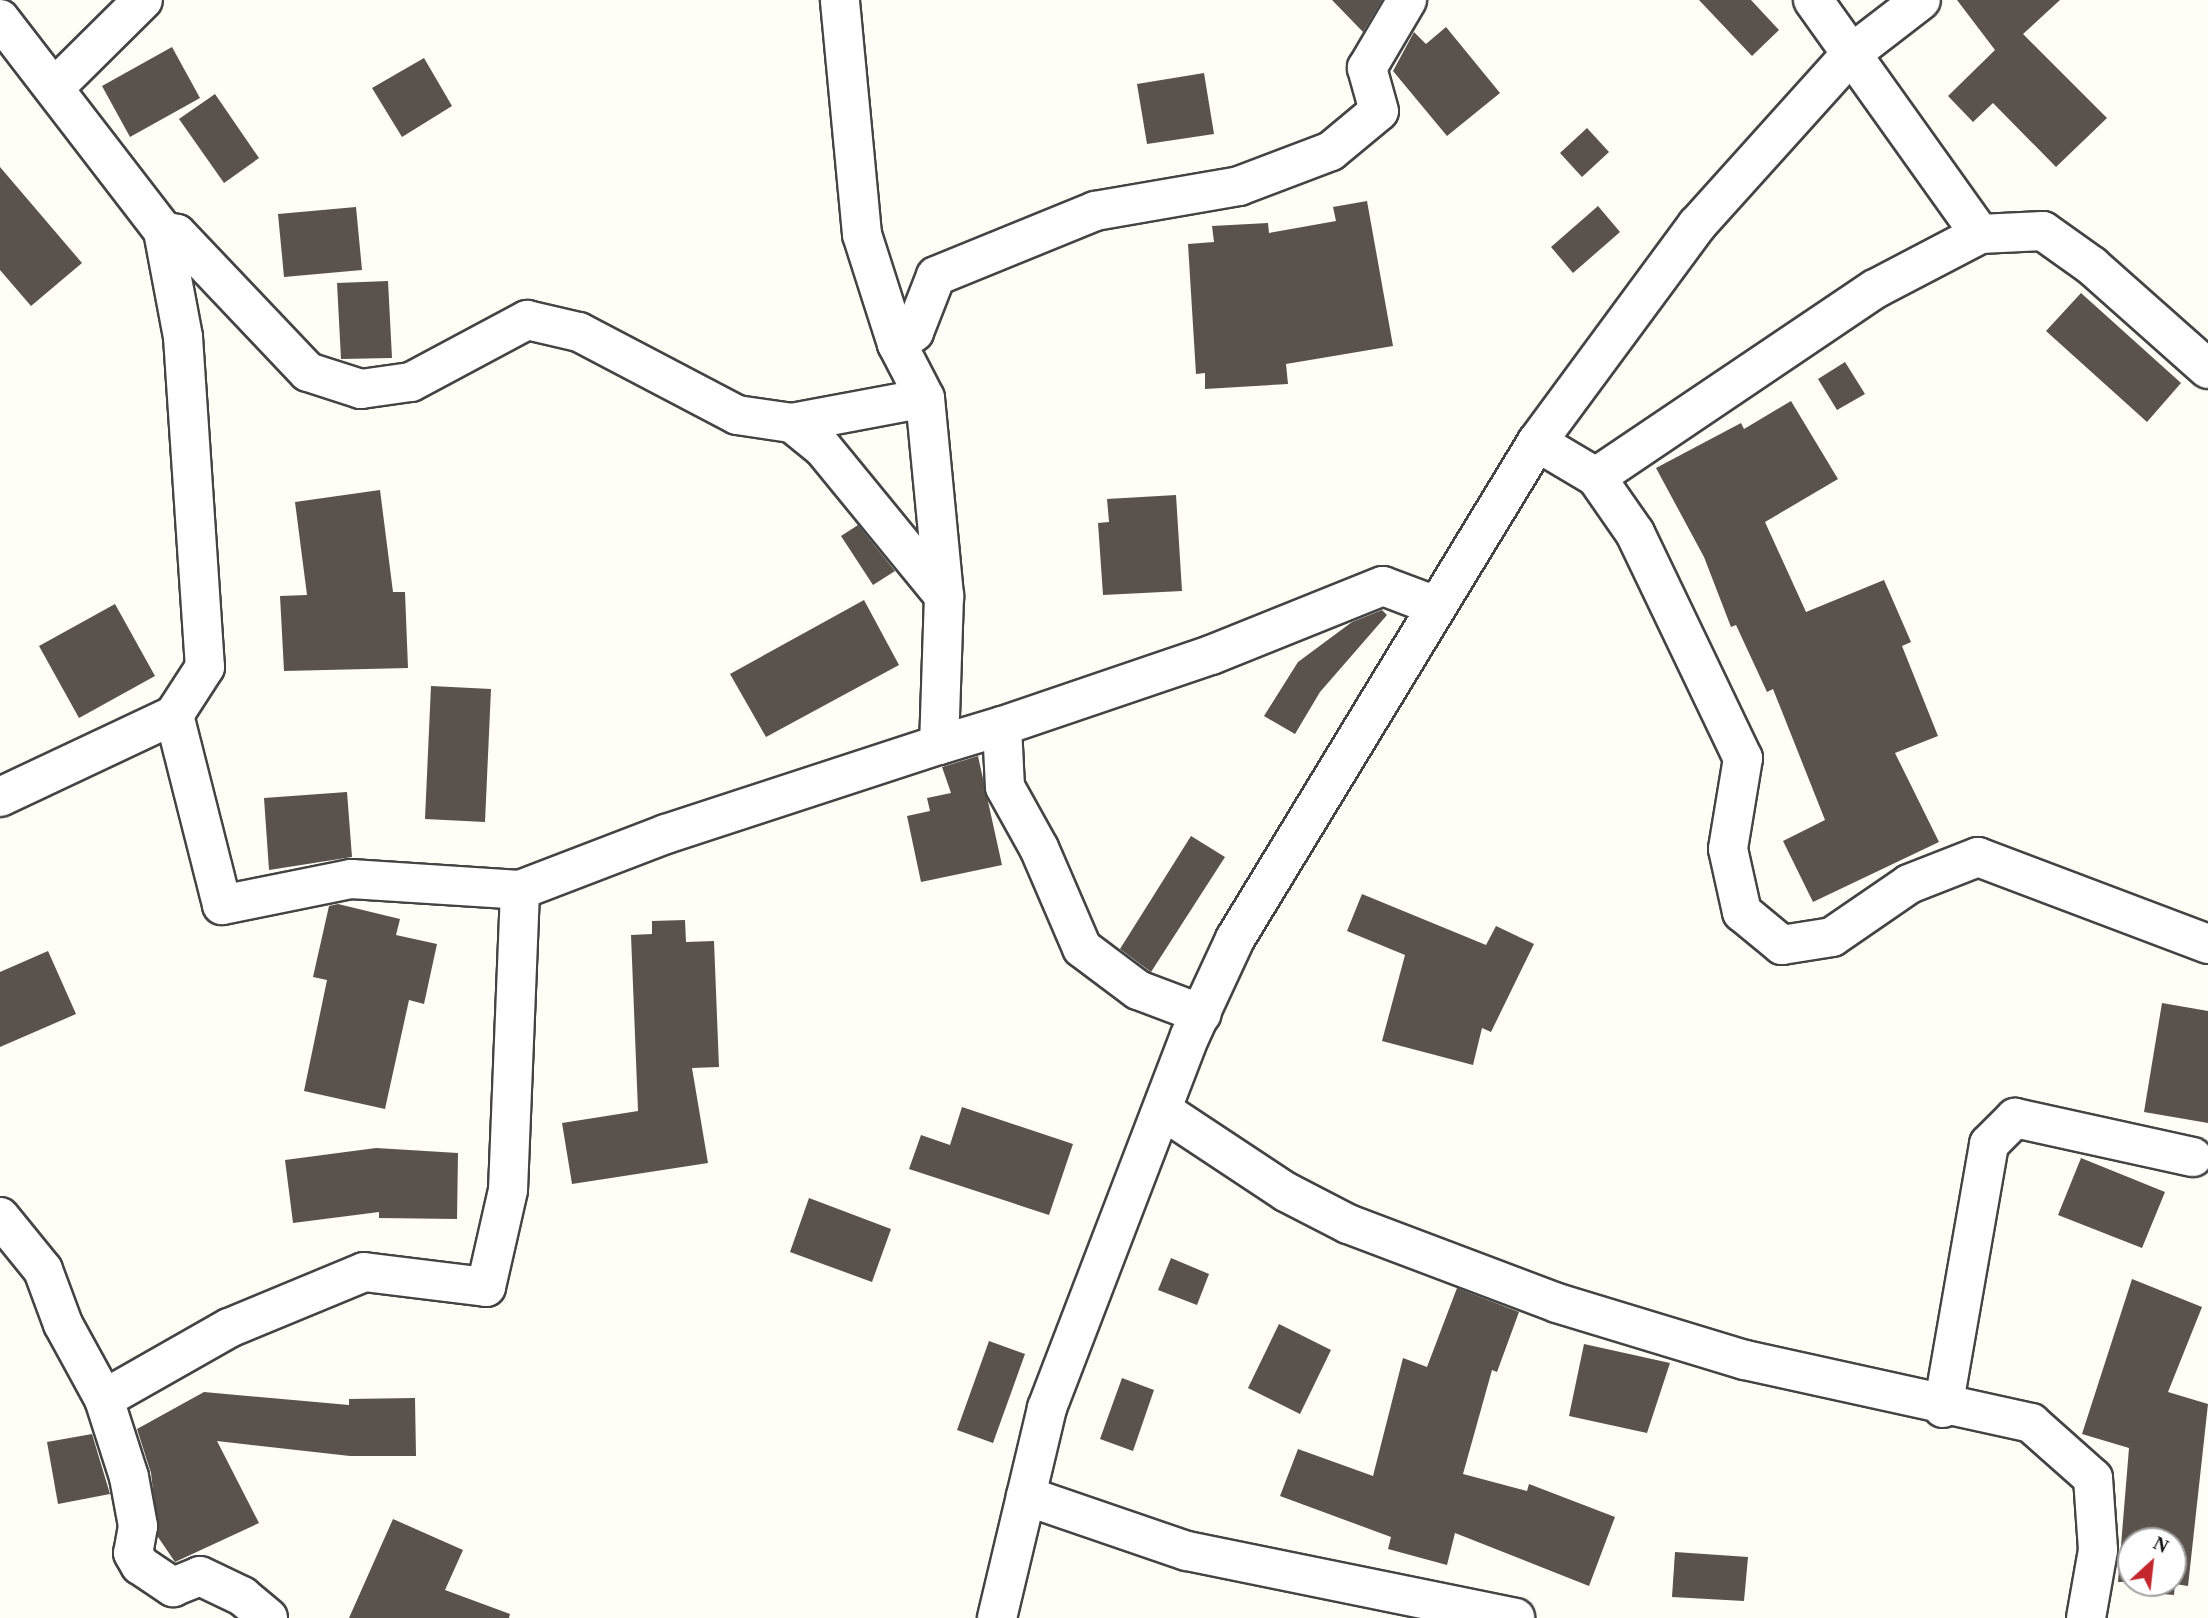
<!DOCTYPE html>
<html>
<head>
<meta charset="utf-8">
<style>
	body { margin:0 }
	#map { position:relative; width:2208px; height:1618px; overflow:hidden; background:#fffdf5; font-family:"Times New Roman",serif }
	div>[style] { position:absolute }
	.building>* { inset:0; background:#5a524d }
	.roads { filter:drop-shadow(2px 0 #444) drop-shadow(-2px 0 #444) drop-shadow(0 2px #444) drop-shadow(0 -2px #444) }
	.minor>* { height:38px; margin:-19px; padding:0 19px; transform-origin:19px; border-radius:19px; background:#fff }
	span { translate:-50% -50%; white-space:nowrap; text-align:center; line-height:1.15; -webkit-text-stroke:7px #fff; paint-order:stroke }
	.north { position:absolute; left:2117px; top:1527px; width:70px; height:70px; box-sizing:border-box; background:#fff; border:2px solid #a0a0a0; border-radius:50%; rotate:27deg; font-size:19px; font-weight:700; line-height:28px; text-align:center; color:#111 }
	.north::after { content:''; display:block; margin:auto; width:24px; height:32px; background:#c4262e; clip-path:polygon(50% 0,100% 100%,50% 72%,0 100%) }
</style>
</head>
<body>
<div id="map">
	<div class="building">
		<div style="clip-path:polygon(1332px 0,1382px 0,1363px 32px)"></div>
		<div style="clip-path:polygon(1699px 0,1751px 0,1779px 30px,1752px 56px)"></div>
		<div style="clip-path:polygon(1957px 0,2060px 0,2023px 34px,2107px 118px,2056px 167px,1993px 103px,1973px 122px,1948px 96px,1995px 50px)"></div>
		<div style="clip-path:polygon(1446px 27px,1500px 93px,1447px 136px,1393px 71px,1414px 32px,1426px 44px)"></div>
		<div style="clip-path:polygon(172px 47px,200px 98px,130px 137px,102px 86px)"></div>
		<div style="clip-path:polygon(424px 58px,452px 106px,402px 137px,372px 88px)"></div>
		<div style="clip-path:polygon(1204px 73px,1214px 134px,1147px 144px,1137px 84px)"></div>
		<div style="clip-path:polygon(215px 94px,259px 158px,224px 183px,179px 119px)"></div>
		<div style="clip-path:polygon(1587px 128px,1609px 152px,1582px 177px,1560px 153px)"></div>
		<div style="clip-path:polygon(0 167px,82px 263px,31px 306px,0 270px)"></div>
		<div style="clip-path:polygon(1367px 201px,1393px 346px,1286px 364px,1288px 384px,1205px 389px,1205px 373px,1196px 374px,1188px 244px,1214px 242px,1212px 226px,1268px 223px,1269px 233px,1336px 221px,1333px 207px)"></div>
		<div style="clip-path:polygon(1598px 206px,1620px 232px,1573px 273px,1551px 247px)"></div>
		<div style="clip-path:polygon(356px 207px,362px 270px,284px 277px,278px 214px)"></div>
		<div style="clip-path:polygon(388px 281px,392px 358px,341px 359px,337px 283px)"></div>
		<div style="clip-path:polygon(2081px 293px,2181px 383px,2147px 422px,2046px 331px)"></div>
		<div style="clip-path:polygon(1845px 362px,1865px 394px,1837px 410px,1818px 379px)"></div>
		<div style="clip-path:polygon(1791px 401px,1838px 479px,1765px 522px,1806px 612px,1884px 580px,1911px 642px,1902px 646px,1938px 736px,1895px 753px,1939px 842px,1813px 902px,1783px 841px,1825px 820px,1773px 689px,1767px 692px,1736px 625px,1731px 627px,1704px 557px,1656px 468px,1741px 423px,1744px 429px)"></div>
		<div style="clip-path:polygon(380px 490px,393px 592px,405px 592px,408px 668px,284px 671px,280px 596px,307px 595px,295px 502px)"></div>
		<div style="clip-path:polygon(1176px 495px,1182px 591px,1103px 595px,1098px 523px,1109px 522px,1107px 499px)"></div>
		<div style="clip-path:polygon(858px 525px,895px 571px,873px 585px,841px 536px)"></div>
		<div style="clip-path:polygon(864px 600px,899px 665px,766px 737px,730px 674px)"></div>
		<div style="clip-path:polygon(115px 604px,155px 676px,79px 718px,39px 646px)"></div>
		<div style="clip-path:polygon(1382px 610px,1387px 615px,1320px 692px,1295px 734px,1264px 716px,1298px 662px,1352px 622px)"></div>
		<div style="clip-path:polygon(431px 686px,491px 689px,485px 822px,425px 819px)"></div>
		<div style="clip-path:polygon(978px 756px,1002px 865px,921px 882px,907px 816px,930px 811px,927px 798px,951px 793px,942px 767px)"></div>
		<div style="clip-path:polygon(347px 792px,352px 857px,269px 870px,264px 798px)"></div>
		<div style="clip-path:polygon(1191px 836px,1225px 857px,1151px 972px,1120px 949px)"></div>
		<div style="clip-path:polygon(1362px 894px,1486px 945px,1496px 926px,1534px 944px,1491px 1032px,1482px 1028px,1473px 1065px,1382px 1041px,1405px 955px,1347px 931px)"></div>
		<div style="clip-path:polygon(338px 904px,400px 919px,396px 935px,437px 944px,424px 1004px,409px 1000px,385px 1109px,304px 1091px,327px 980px,313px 977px,329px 906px)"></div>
		<div style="clip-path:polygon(685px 920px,686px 942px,714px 941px,719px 1067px,692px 1068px,708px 1163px,572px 1184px,562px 1123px,638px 1111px,631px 935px,652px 934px,652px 921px)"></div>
		<div style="clip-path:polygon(48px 951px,76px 1014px,0 1047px,0 972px)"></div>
		<div style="clip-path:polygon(2162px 1003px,2208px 1011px,2208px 1123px,2144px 1112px)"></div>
		<div style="clip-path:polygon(962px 1107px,1073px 1144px,1049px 1215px,909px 1169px,921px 1135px,950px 1145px)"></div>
		<div style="clip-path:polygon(376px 1148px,458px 1153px,457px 1219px,379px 1218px,379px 1212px,293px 1223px,285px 1160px)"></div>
		<div style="clip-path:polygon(2081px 1158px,2165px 1192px,2142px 1248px,2058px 1215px)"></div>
		<div style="clip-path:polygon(809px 1198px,891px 1229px,872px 1282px,790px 1252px)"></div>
		<div style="clip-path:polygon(1171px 1258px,1209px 1274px,1197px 1305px,1158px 1290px)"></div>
		<div style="clip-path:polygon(2132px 1279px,2202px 1307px,2168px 1392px,2208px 1404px,2188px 1586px,2175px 1584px,2174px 1595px,2139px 1592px,2139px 1583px,2173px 1583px,2173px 1541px,2131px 1541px,2131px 1582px,2118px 1582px,2129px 1448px,2082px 1434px)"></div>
		<div style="clip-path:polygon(1457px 1288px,1519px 1312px,1497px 1372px,1492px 1370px,1463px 1474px,1527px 1491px,1529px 1484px,1615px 1517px,1589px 1586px,1455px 1533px,1447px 1565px,1388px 1549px,1391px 1537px,1280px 1496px,1298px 1449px,1373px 1476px,1403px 1358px,1427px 1367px)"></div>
		<div style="clip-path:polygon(1279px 1324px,1331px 1350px,1300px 1414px,1248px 1388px)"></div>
		<div style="clip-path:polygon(989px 1341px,1025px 1354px,993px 1443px,957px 1430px)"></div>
		<div style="clip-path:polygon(1584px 1344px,1670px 1363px,1647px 1433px,1569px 1416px)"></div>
		<div style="clip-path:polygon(1122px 1378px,1154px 1390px,1133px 1451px,1100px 1439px)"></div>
		<div style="clip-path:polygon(204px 1392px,349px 1405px,349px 1399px,415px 1398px,416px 1456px,350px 1456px,217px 1441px,259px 1523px,175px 1562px,158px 1537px,151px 1473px,137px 1429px)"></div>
		<div style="clip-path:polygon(92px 1434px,110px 1494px,58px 1504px,47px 1442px)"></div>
		<div style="clip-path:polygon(393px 1519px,463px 1550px,445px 1590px,510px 1614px,509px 1618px,349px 1618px)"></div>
		<div style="clip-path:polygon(1675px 1552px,1748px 1557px,1744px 1601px,1672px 1597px)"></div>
	</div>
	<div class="roads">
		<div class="minor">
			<div style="left:1813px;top:0;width:287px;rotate:54.5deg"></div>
			<div style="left:0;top:19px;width:267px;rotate:52.4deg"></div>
			<div style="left:163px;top:231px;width:14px;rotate:12deg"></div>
			<div style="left:177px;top:234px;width:190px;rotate:46.5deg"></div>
			<div style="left:308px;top:372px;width:56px;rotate:17.8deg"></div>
			<div style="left:361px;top:389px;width:50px;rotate:-8deg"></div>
			<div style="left:411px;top:382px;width:132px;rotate:-28.1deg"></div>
			<div style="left:527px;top:320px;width:53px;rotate:13deg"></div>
			<div style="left:579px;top:332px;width:178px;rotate:27.7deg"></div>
			<div style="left:737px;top:415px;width:56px;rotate:8.3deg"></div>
			<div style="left:792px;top:423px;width:38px;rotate:39deg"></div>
			<div style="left:822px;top:447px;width:193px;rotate:50.7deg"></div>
			<div style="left:944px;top:596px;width:149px;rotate:91.9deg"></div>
			<div style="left:939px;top:745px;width:66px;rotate:-16.8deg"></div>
			<div style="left:1002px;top:726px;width:61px;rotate:87.2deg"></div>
			<div style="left:1005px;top:787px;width:70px;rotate:60.9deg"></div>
			<div style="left:1039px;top:848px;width:109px;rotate:66.7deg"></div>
			<div style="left:1082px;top:948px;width:70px;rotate:36.9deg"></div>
			<div style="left:1138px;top:990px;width:68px;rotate:20.6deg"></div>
			<div style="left:54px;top:88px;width:125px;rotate:-44.7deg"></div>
			<div style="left:163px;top:231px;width:108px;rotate:79.3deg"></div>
			<div style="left:183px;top:337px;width:331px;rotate:86.2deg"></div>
			<div style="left:205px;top:667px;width:57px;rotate:122.9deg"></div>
			<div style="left:897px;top:344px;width:21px;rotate:-35deg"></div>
			<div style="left:914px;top:332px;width:60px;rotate:-68.6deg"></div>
			<div style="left:936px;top:276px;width:172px;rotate:-22.2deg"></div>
			<div style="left:1095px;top:211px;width:146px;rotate:-9.8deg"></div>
			<div style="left:1239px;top:186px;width:98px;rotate:-20.8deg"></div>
			<div style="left:1331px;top:151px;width:62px;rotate:-39.8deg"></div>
			<div style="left:1379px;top:111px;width:45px;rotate:-105.6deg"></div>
			<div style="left:1367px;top:68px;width:79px;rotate:-59.5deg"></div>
			<div style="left:925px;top:398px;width:199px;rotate:84.5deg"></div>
			<div style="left:792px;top:423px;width:135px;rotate:-10.6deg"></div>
			<div style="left:925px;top:398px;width:61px;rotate:-117.4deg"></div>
			<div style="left:897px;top:344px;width:115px;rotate:-107.7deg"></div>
			<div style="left:862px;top:234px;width:235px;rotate:-95.4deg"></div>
			<div style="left:1537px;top:442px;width:69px;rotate:30.7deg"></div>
			<div style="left:1596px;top:477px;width:68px;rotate:55.1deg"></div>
			<div style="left:1635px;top:533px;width:250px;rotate:64.4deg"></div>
			<div style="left:1743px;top:758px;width:92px;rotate:99.4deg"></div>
			<div style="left:1728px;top:849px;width:65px;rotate:77.5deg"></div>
			<div style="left:1742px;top:912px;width:52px;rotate:39.5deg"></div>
			<div style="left:1782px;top:945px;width:51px;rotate:-9.1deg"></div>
			<div style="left:1832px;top:937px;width:93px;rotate:-34.5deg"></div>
			<div style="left:1909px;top:884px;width:74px;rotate:-21.4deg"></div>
			<div style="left:1978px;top:857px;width:246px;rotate:20.7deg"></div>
			<div style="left:1596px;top:477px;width:336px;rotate:-34deg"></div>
			<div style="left:1875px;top:289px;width:119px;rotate:-27.6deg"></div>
			<div style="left:1980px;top:234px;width:63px;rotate:-2.7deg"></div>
			<div style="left:2043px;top:231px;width:60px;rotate:35.5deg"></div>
			<div style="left:2092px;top:266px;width:155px;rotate:41.6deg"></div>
			<div style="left:1002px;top:726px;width:221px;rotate:-18.8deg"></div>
			<div style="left:1211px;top:655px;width:185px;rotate:-21.9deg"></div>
			<div style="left:1383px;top:586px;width:57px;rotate:20.7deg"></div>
			<div style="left:0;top:797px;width:192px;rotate:-25.2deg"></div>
			<div style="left:174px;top:715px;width:196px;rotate:75.8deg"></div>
			<div style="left:222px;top:905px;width:132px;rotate:-11.4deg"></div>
			<div style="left:351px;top:879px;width:169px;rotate:3.7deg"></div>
			<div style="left:1162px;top:1110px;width:149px;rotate:33.5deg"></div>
			<div style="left:1286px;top:1192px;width:70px;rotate:27.3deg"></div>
			<div style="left:1348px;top:1224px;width:223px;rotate:20.7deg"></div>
			<div style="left:1557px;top:1303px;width:196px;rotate:16.9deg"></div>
			<div style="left:1745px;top:1360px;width:293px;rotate:12.4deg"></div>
			<div style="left:2031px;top:1423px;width:83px;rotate:41.6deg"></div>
			<div style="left:2093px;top:1478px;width:72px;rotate:86deg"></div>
			<div style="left:2098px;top:1550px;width:69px;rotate:100deg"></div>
			<div style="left:0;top:1217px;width:68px;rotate:50.9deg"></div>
			<div style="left:43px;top:1270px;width:58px;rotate:69.7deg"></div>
			<div style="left:63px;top:1324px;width:85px;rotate:61.3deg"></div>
			<div style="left:104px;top:1399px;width:82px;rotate:72.2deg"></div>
			<div style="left:129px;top:1477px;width:50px;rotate:79.6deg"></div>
			<div style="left:138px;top:1526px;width:27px;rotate:100deg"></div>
			<div style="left:133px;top:1553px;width:14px;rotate:60deg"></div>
			<div style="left:140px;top:1565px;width:40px;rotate:34deg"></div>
			<div style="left:173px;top:1587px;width:29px;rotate:-22deg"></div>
			<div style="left:200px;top:1576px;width:47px;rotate:25.5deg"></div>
			<div style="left:242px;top:1596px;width:34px;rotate:40deg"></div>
			<div style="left:104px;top:1399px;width:144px;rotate:-29.6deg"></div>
			<div style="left:229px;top:1328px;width:146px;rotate:-22.5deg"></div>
			<div style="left:364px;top:1272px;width:123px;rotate:7deg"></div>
			<div style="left:486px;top:1287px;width:99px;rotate:-77.2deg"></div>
			<div style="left:508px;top:1190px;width:300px;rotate:-87.7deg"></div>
			<div style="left:520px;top:890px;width:156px;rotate:-21deg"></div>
			<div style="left:666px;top:834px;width:287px;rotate:-18.1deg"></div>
			<div style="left:1943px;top:1408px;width:268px;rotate:-80.1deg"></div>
			<div style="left:1989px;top:1144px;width:37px;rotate:-45deg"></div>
			<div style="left:2015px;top:1118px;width:182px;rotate:12.4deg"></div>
			<div style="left:1026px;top:1496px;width:170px;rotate:18.9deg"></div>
			<div style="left:1187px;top:1551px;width:335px;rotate:11.5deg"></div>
			<div style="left:997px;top:1618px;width:216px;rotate:-76.6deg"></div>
			<div style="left:1047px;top:1408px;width:399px;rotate:-69deg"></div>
			<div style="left:1190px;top:1036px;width:107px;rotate:-65.1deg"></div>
			<div style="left:1235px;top:939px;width:582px;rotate:-58.72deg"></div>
			<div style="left:1537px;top:442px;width:270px;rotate:-53.6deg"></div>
			<div style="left:1697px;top:225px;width:230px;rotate:-48deg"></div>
			<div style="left:1851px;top:54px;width:88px;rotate:-37.6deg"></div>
		</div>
	</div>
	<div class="north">N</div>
</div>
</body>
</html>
